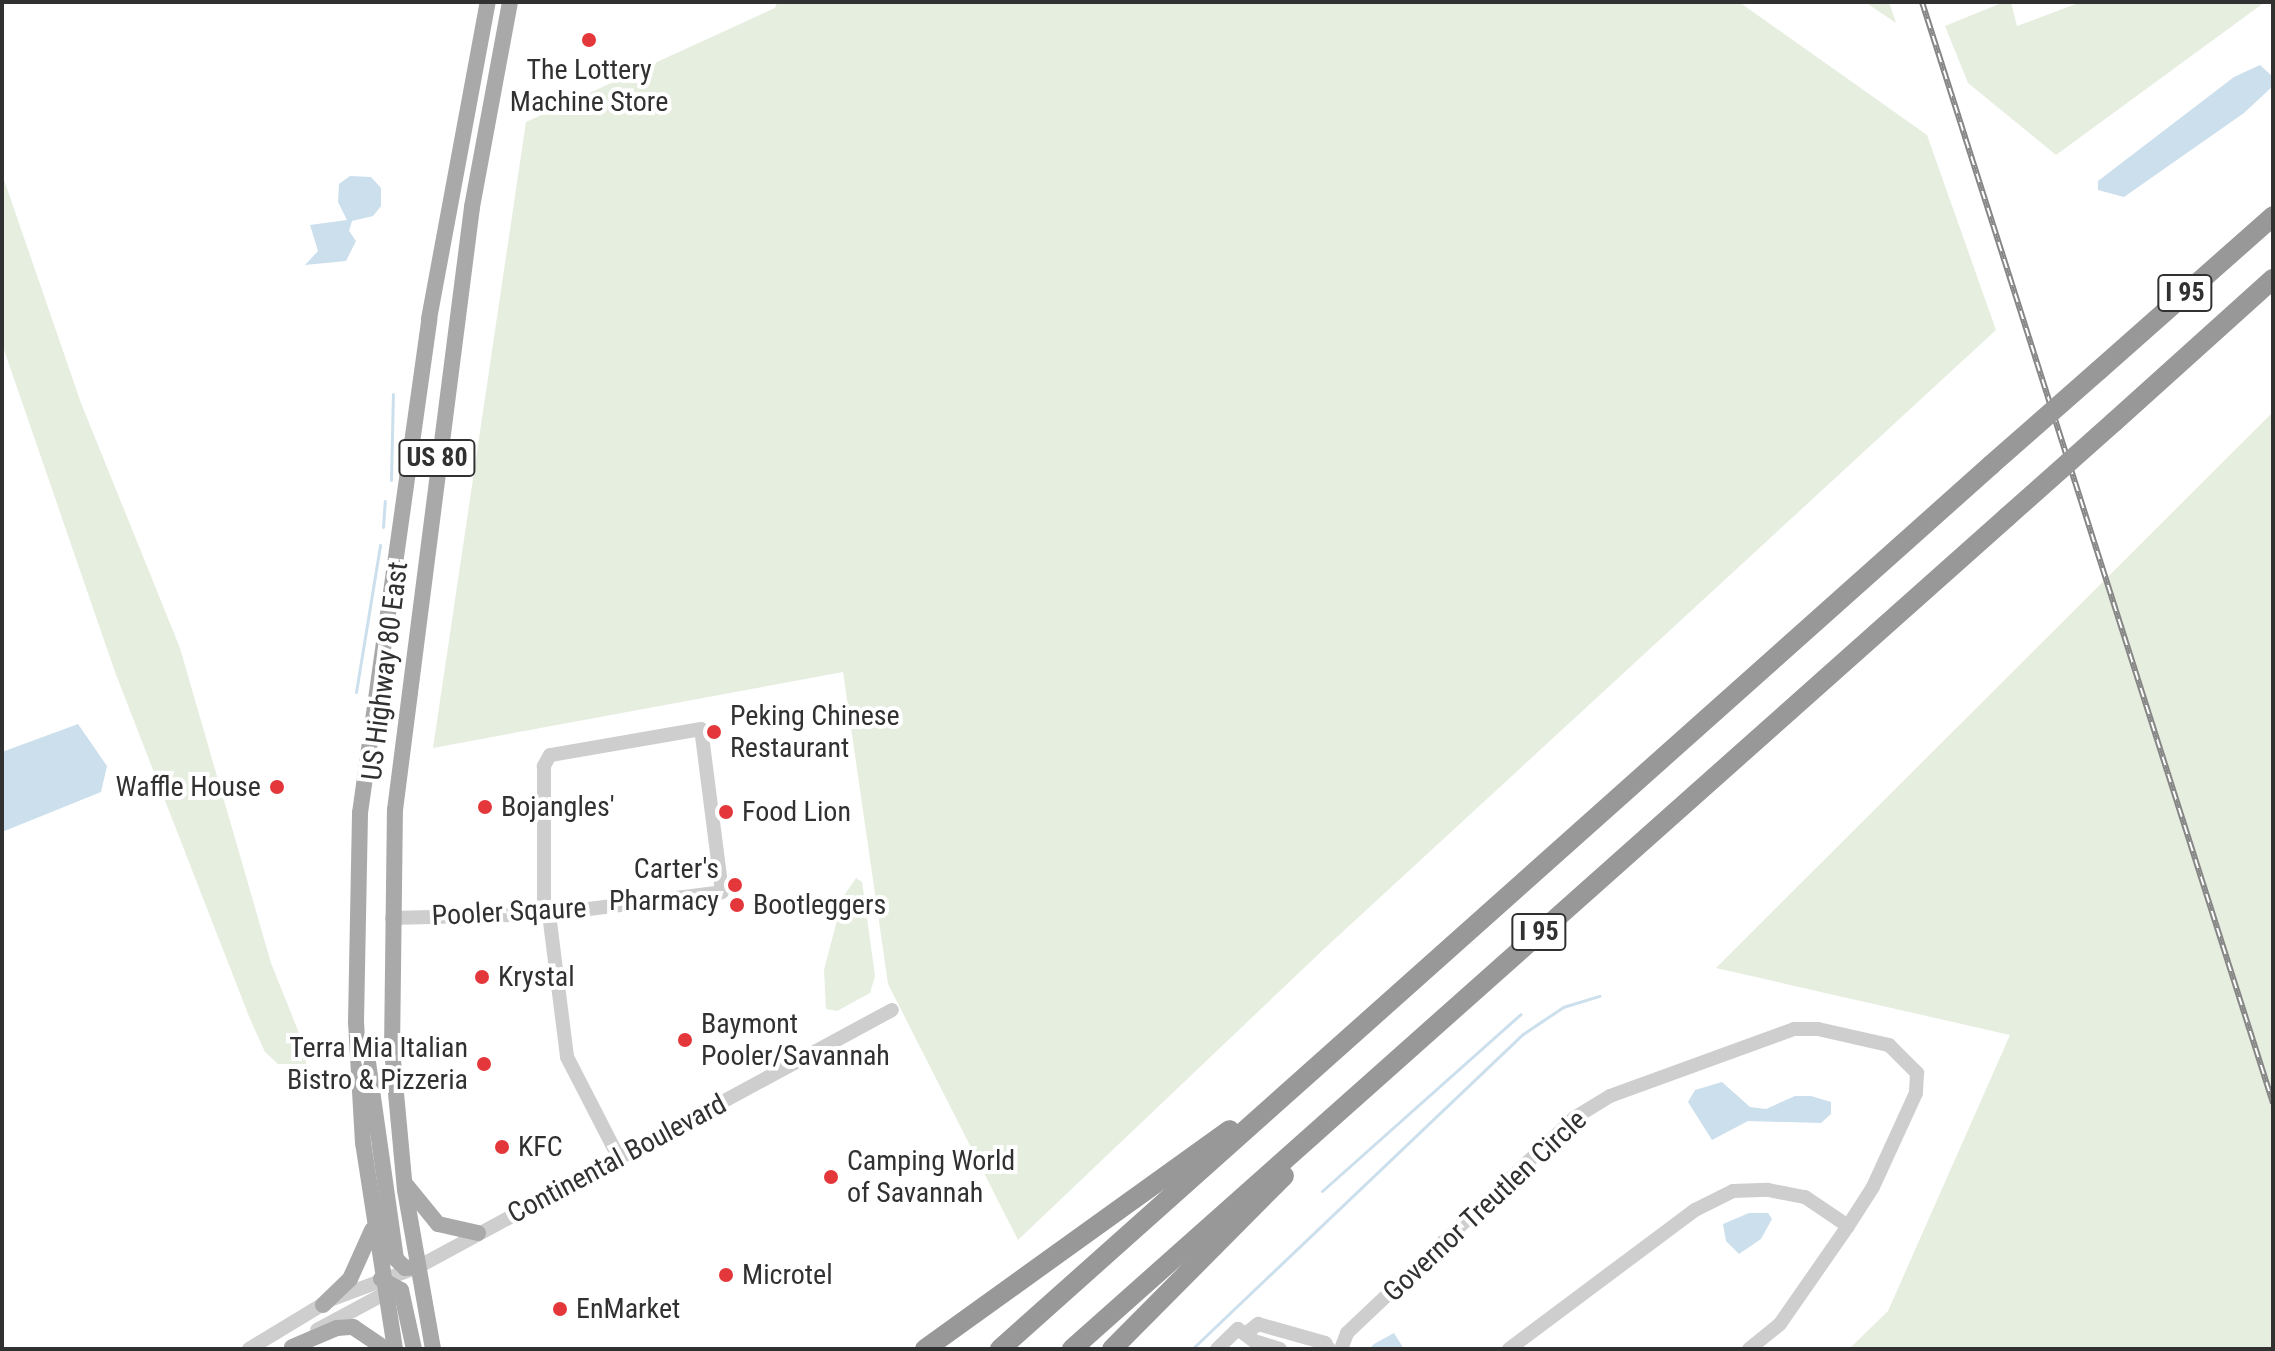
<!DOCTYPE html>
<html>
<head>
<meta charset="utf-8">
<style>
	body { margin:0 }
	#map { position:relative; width:2275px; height:1351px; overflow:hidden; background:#fff; font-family:"Roboto Condensed",sans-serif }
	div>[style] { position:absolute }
	.green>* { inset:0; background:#e6eee0 }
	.water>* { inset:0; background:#ccdfed }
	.stream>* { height:3px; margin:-1.5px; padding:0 1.5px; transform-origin:1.5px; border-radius:1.5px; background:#ccdfed }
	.minor>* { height:14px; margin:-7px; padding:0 7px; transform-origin:7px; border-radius:7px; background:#cecece }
	.major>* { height:16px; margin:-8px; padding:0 8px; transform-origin:8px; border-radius:8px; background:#a9a9a9 }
	.highway>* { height:20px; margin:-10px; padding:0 10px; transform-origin:10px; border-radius:10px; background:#989898 }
	.rail>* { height:6px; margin-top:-3px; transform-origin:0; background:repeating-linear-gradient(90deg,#fff 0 9px,#868686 0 18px); box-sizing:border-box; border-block:2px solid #868686 }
	.highway-bridge>* { height:20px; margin:-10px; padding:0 10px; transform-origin:10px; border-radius:10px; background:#989898 }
	.dots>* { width:22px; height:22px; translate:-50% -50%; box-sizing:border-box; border:4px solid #fff; border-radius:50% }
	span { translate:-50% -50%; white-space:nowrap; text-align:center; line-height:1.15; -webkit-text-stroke:8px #fff; paint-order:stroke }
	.shield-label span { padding:2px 6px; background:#fff; border:2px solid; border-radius:6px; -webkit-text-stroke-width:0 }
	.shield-label { font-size:26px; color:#313131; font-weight:700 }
	.poi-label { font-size:28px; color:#313131 }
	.left { translate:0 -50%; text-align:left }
	.right { translate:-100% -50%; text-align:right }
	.street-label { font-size:28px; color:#313131 }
	.frame { position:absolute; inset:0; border:4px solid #313131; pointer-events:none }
</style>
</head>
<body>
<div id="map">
	<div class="green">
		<div style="clip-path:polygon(777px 2px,1739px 2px,1927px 135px,1996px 330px,1324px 949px,1018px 1240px,888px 984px,843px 672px,433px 748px,526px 122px,775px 8px)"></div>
		<div style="clip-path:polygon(1865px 2px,1889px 2px,1896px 23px)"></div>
		<div style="clip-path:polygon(2004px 2px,2011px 2px,2017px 26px,2081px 2px,2265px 2px,2056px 155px,1968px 83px,1945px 26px)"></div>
		<div style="clip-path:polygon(2px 174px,81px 403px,180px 648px,271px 963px,307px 1053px,306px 1064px,278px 1064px,265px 1052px,250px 1019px,115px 672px,2px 344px)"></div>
		<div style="clip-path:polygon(2273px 412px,2273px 1349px,1849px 1349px,1888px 1311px,2010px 1035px,1716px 968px)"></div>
		<div style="clip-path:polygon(856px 878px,862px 882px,875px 976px,870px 993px,837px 1011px,826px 1009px,824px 970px,843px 897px)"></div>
	</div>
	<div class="water">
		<div style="clip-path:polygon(2260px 65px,2273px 77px,2273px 86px,2244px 113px,2124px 197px,2098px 190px,2098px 181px,2234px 77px)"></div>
		<div style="clip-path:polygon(350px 176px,371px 177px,381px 188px,381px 206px,373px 216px,352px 221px,349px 231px,356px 241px,346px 261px,305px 265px,318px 251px,310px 225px,347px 220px,338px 202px,339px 184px)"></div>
		<div style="clip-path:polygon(78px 724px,107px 766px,101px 792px,2px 832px,2px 752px)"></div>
		<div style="clip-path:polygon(1722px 1082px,1750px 1107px,1766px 1109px,1795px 1096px,1811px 1096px,1831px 1102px,1831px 1114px,1821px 1123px,1748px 1121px,1712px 1140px,1688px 1102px,1695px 1090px)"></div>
		<div style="clip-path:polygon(1749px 1213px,1768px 1213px,1772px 1219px,1761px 1239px,1739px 1254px,1726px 1241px,1723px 1224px)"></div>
		<div style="clip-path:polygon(1394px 1333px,1404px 1349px,1369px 1349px,1374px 1344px)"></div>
	</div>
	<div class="stream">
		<div style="left:391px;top:480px;width:86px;rotate:-88.7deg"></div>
		<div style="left:383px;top:527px;width:26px;rotate:-86deg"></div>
		<div style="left:356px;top:692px;width:149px;rotate:-80.7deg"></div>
		<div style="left:1322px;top:1191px;width:266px;rotate:-41.7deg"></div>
		<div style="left:1192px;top:1349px;width:457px;rotate:-43.6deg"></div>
		<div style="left:1523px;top:1034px;width:48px;rotate:-34deg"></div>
		<div style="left:1563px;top:1007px;width:38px;rotate:-17deg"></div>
	</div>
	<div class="minor">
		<div style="left:549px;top:914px;width:144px;rotate:82.8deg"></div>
		<div style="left:567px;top:1057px;width:114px;rotate:62.8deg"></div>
		<div style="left:392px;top:918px;width:157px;rotate:-1.5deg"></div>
		<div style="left:549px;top:914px;width:174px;rotate:-7.2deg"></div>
		<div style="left:722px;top:892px;width:164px;rotate:-97.3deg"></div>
		<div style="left:701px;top:729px;width:153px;rotate:170.2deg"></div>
		<div style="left:550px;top:755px;width:13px;rotate:119deg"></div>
		<div style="left:544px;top:766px;width:148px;rotate:90deg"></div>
		<div style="left:317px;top:1330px;width:86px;rotate:-28.3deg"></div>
		<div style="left:1248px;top:1332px;width:13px;rotate:-39deg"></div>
		<div style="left:1258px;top:1324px;width:70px;rotate:15.8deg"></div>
		<div style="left:1325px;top:1343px;width:7px;rotate:56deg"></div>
		<div style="left:249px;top:1349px;width:95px;rotate:-31.2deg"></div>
		<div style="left:330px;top:1300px;width:94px;rotate:-20.6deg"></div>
		<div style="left:418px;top:1267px;width:539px;rotate:-28.47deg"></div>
		<div style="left:1217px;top:1349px;width:29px;rotate:-44deg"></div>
		<div style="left:1238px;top:1329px;width:20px;rotate:37deg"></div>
		<div style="left:1254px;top:1341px;width:27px;rotate:17deg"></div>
		<div style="left:1341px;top:1349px;width:17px;rotate:-69deg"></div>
		<div style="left:1347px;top:1333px;width:313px;rotate:-43.4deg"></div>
		<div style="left:1574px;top:1118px;width:42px;rotate:-31.4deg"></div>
		<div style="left:1610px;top:1096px;width:196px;rotate:-20deg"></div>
		<div style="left:1794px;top:1029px;width:24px"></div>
		<div style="left:1818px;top:1029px;width:73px;rotate:12.7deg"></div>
		<div style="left:1889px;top:1045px;width:40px;rotate:45deg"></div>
		<div style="left:1917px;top:1073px;width:20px;rotate:93deg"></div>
		<div style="left:1916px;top:1093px;width:103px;rotate:114.6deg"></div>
		<div style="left:1873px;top:1187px;width:46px;rotate:122.7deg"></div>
		<div style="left:1848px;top:1226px;width:119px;rotate:124.8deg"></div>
		<div style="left:1780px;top:1324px;width:40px;rotate:141deg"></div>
		<div style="left:1509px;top:1349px;width:232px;rotate:-36.8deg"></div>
		<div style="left:1695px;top:1210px;width:42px;rotate:-26.6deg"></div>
		<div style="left:1733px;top:1191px;width:35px;rotate:-2deg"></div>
		<div style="left:1768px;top:1190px;width:38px;rotate:11deg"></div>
		<div style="left:1805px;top:1197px;width:52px;rotate:34deg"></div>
	</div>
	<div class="major">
		<div style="left:366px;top:1048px;width:213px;rotate:81.9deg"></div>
		<div style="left:396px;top:1259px;width:13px;rotate:45deg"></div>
		<div style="left:405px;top:1268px;width:13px;rotate:-4deg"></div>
		<div style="left:407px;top:1186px;width:49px;rotate:50.8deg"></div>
		<div style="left:438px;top:1224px;width:41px;rotate:12.7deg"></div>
		<div style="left:381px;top:1279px;width:23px;rotate:29deg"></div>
		<div style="left:401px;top:1290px;width:60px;rotate:77.6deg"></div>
		<div style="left:323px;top:1305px;width:37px;rotate:-44deg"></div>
		<div style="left:350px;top:1279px;width:54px;rotate:-65.8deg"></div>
		<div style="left:292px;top:1347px;width:49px;rotate:-22.9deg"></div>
		<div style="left:337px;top:1328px;width:16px;rotate:-4deg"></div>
		<div style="left:353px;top:1327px;width:40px;rotate:34deg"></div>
		<div style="left:395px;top:1349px;width:208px;rotate:-98.8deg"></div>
		<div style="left:363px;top:1143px;width:121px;rotate:-93.3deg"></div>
		<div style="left:356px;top:1022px;width:209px;rotate:-88.9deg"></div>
		<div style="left:360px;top:813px;width:499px;rotate:-82deg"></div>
		<div style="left:429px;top:319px;width:322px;rotate:-79.5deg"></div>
		<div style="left:433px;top:1349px;width:161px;rotate:-100deg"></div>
		<div style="left:405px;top:1190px;width:140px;rotate:-95.3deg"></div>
		<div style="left:392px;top:1051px;width:241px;rotate:-89.3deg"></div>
		<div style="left:395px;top:810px;width:608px;rotate:-82.72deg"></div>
		<div style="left:472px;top:207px;width:208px;rotate:-79.5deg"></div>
	</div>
	<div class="highway">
		<div style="left:2098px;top:371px;width:234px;rotate:-41.5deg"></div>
		<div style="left:2114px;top:422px;width:214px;rotate:-42deg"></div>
		<div style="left:925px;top:1349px;width:375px;rotate:-35.7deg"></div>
		<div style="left:1000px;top:1349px;width:1328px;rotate:-41.73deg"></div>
		<div style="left:1072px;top:1349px;width:1252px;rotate:-41.66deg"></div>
		<div style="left:1112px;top:1349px;width:244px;rotate:-45.2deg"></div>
	</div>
	<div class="rail">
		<div style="left:1922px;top:2px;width:1156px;rotate:72.32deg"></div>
	</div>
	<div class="highway-bridge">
		<div style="left:1991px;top:465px;width:142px;rotate:-41.3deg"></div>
		<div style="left:2007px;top:517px;width:143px;rotate:-41.6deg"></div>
	</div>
	<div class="dots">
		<div style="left:589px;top:40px;background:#e4373b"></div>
		<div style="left:714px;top:732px;background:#e4373b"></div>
		<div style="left:277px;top:787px;background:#e4373b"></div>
		<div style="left:485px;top:807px;background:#e4373b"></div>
		<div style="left:726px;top:812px;background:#e4373b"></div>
		<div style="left:735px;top:885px;background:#e4373b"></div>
		<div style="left:737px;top:905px;background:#e4373b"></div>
		<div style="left:482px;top:977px;background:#e4373b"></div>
		<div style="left:685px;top:1040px;background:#e4373b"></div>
		<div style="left:484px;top:1064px;background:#e4373b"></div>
		<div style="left:502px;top:1147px;background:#e4373b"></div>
		<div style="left:831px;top:1177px;background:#e4373b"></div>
		<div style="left:726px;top:1275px;background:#e4373b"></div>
		<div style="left:560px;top:1309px;background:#e4373b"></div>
	</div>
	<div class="shield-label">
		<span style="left:2185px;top:293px">I 95</span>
		<span style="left:437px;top:458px">US 80</span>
		<span style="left:1539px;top:932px">I 95</span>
	</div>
	<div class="poi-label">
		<span style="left:589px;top:86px">The Lottery<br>Machine Store</span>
		<span class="left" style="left:730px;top:732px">Peking Chinese<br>Restaurant</span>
		<span class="right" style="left:261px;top:787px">Waffle House</span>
		<span class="left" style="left:501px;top:807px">Bojangles'</span>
		<span class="left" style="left:742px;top:812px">Food Lion</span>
		<span class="right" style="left:719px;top:885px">Carter's<br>Pharmacy</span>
		<span class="left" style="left:753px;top:905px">Bootleggers</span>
		<span class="left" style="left:498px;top:977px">Krystal</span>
		<span class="left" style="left:701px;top:1040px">Baymont<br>Pooler/Savannah</span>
		<span class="right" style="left:468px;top:1064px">Terra Mia Italian<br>Bistro &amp; Pizzeria</span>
		<span class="left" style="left:518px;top:1147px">KFC</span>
		<span class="left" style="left:847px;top:1177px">Camping World<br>of Savannah</span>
		<span class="left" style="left:742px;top:1275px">Microtel</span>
		<span class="left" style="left:576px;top:1309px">EnMarket</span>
	</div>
	<div class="street-label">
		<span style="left:385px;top:671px;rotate:-83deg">US Highway 80 East</span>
		<span style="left:509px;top:912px;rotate:-3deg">Pooler Sqaure</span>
		<span style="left:617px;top:1159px;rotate:-28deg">Continental Boulevard</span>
		<span style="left:1485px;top:1206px;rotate:-43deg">Governor Treutlen Circle</span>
	</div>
	<div class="frame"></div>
</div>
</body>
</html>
